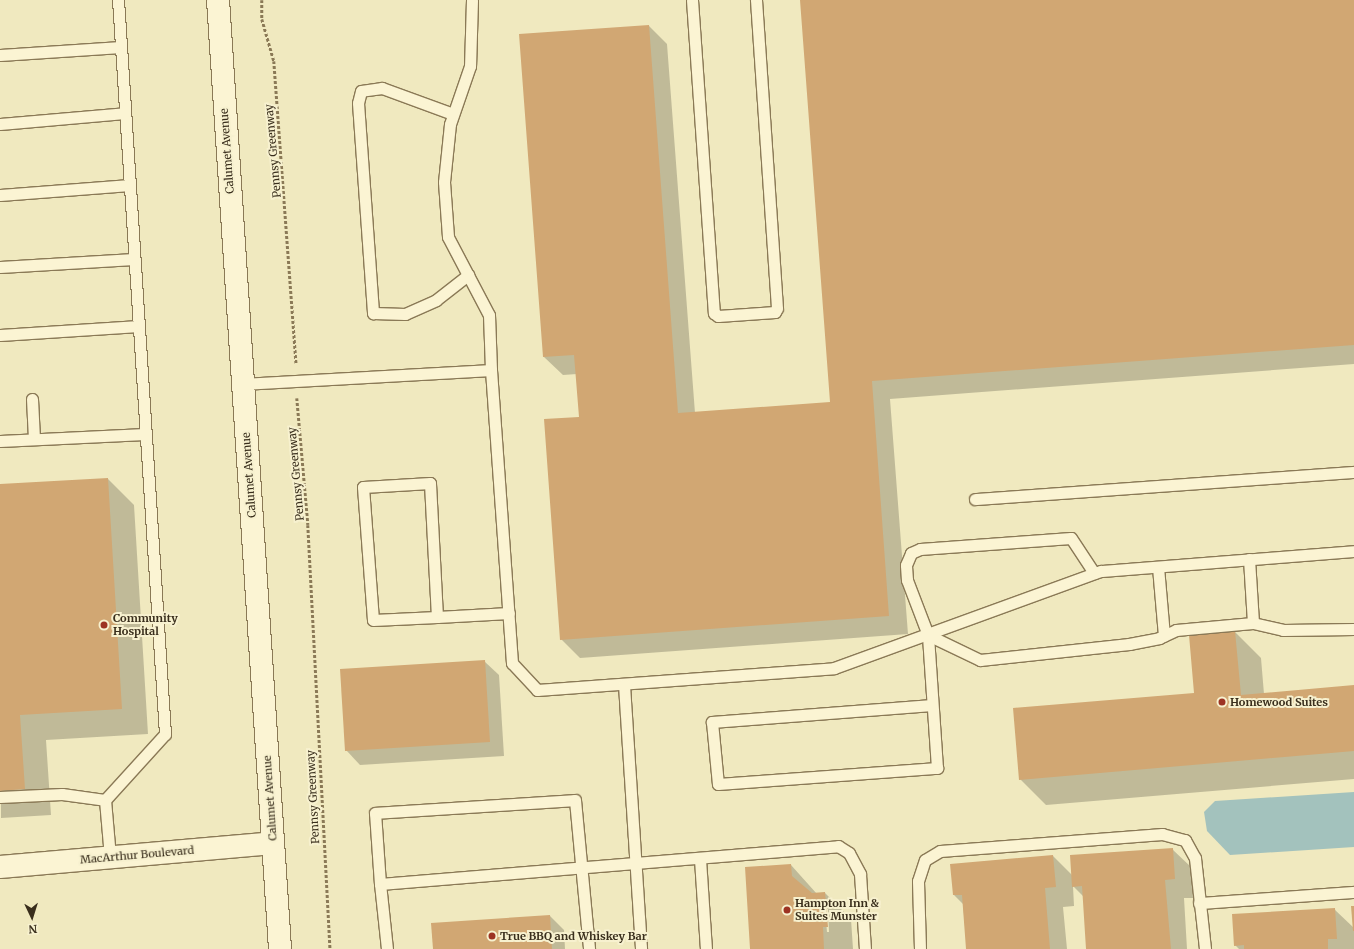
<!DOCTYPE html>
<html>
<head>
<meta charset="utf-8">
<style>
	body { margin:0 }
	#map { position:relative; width:1354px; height:949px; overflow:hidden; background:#f0e9bf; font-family:Merriweather,serif }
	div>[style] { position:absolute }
	.water>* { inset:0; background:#a3c2bd }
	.shadow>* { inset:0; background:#0003 }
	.building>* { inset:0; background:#d1a773 }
	.path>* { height:2.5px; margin-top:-1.25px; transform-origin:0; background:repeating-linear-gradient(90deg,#8a7956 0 3px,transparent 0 5px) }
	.roads { filter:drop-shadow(1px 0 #8a7956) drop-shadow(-1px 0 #8a7956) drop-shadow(0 1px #8a7956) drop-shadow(0 -1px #8a7956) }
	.lane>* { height:11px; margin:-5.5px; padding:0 5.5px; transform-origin:5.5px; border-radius:5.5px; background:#fbf4d3 }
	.street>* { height:22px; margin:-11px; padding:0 11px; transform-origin:11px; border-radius:11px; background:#fbf4d3 }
	.secondary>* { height:22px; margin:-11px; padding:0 11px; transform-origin:11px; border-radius:11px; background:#fbf4d3 }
	.dots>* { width:11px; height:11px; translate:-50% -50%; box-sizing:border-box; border:2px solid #f7f1cf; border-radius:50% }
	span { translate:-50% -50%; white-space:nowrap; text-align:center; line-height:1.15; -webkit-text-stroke:4px #f7f1cf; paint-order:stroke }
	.street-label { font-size:11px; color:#392e1c }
	.poi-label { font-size:11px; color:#392e1c; font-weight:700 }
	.left { translate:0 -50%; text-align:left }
	.north { position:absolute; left:12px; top:897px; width:40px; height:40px; -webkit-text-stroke:3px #f7f1cf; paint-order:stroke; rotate:176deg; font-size:11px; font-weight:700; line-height:16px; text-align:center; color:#392e1c }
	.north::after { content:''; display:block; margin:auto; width:14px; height:18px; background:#392e1c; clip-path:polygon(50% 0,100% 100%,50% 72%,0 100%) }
</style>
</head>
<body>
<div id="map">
	<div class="water">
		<div style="clip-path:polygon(1354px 792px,1354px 847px,1230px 855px,1207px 831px,1204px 812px,1215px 801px)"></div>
	</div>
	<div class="shadow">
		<div style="clip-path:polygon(801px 0,1354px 0,1354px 364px,890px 399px,908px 634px,580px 658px,561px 639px,580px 417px,577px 374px,563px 375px,544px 357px,649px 26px,667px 44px,695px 413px,831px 403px)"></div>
		<div style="clip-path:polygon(108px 479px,134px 505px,148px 734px,46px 740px,51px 815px,1px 818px,0 485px)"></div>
		<div style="clip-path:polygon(1235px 632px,1261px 658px,1264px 694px,1354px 686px,1354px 779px,1046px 805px,1020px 779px,1195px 694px)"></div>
		<div style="clip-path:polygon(484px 661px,499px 675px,504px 756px,360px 765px,346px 750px)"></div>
		<div style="clip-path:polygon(1172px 849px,1191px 867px,1194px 898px,1184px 898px,1187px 949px,1087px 949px,1084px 897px,1073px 886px,1074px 906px,1063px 907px,1067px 949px,967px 949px,963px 904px,954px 895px,1053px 856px,1072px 875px)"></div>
		<div style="clip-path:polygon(evenodd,791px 865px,817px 894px,825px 893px,851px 919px,853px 949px,752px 949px,746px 868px,791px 865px,825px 907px,828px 909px,829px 932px,827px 932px,825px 907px)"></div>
		<div style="clip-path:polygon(1354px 907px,1354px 949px,1239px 949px,1235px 945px,1334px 909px,1354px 928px)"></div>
		<div style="clip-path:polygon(550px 916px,564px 930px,565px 949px,434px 949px)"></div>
	</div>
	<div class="building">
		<div style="clip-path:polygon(800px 0,1354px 0,1354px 345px,872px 381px,889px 616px,560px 640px,544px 419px,579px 417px,574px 355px,543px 357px,519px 34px,649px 25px,678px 413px,830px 402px)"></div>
		<div style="clip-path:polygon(108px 478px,122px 709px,20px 715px,25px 789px,0 791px,0 484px)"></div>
		<div style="clip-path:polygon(1235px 631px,1241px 695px,1354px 685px,1354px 751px,1019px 780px,1013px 708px,1194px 693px,1189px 635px)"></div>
		<div style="clip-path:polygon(485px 660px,490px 742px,345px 751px,340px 669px)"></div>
		<div style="clip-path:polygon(1173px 848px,1175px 879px,1165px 880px,1171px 949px,1086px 949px,1082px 886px,1072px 887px,1070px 855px)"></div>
		<div style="clip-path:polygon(1053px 855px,1056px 887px,1045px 888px,1050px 949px,966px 949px,962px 895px,953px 895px,950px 864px)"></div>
		<div style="clip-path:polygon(791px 864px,792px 876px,812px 893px,825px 892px,828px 927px,823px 927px,824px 949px,750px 949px,745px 867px)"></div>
		<div style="clip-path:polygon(1351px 906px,1354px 906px,1354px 931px,1353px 931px)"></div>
		<div style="clip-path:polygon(1335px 908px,1337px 939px,1328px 939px,1328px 949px,1244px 949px,1244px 945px,1234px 946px,1232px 914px)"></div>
		<div style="clip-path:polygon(550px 915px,552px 949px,433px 949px,431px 923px)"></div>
	</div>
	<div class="path">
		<div style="left:262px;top:0;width:19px;rotate:90deg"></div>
		<div style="left:262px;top:19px;width:44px;rotate:74.1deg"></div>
		<div style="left:274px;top:61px;width:303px;rotate:85.8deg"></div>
		<div style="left:297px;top:398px;width:127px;rotate:85deg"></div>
		<div style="left:308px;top:525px;width:425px;rotate:87deg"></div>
	</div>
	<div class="roads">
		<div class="lane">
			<div style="left:472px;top:0;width:66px;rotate:91.7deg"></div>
			<div style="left:470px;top:66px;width:61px;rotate:109deg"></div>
			<div style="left:450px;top:124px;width:58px;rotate:95.9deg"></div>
			<div style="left:444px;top:182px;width:55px;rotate:85.8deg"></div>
			<div style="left:448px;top:237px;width:88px;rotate:62.3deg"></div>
			<div style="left:489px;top:315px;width:55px;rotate:87.9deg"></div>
			<div style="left:692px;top:0;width:314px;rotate:86deg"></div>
			<div style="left:714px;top:313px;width:5px;rotate:37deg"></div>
			<div style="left:718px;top:316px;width:57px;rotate:-4deg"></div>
			<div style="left:775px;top:312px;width:4px;rotate:-63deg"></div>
			<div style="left:777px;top:308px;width:309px;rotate:-93.9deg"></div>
			<div style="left:0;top:55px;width:121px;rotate:-3.8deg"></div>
			<div style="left:453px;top:114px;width:76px;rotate:-159.9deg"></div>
			<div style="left:382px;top:88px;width:21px;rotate:172deg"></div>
			<div style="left:361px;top:91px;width:12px;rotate:104deg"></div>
			<div style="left:358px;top:103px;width:211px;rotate:85.9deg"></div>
			<div style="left:373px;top:313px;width:32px;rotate:2deg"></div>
			<div style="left:405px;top:314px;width:34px;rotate:-24deg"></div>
			<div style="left:436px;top:300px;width:41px;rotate:-38deg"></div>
			<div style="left:0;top:124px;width:125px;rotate:-5deg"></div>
			<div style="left:0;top:195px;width:130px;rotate:-4.4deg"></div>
			<div style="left:0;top:267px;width:134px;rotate:-3.4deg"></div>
			<div style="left:0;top:335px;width:139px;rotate:-3.7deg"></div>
			<div style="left:243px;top:384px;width:248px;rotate:-3.2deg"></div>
			<div style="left:491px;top:370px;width:294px;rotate:85.9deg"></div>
			<div style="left:512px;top:663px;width:37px;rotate:47deg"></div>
			<div style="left:537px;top:690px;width:298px;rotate:-4.2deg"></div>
			<div style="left:834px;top:668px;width:284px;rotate:-20deg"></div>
			<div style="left:1101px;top:571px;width:254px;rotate:-4.5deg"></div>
			<div style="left:32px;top:399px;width:40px;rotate:87.1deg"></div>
			<div style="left:0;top:441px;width:145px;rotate:-2.8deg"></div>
			<div style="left:975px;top:499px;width:380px;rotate:-4.1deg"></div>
			<div style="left:1249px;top:559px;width:64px;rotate:86.4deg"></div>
			<div style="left:1158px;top:567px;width:69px;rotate:85deg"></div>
			<div style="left:437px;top:617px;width:134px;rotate:-93deg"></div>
			<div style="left:430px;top:483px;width:67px;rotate:176.6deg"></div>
			<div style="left:363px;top:487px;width:133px;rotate:85.7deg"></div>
			<div style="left:373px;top:620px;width:64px;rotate:-2.7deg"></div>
			<div style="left:437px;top:617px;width:72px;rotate:-3.2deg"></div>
			<div style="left:928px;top:635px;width:58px;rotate:25.7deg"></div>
			<div style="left:980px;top:660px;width:150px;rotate:-6.1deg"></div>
			<div style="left:1129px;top:644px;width:31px;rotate:-11deg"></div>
			<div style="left:1159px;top:638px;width:19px;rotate:-25deg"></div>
			<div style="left:1176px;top:630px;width:77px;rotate:-5.2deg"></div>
			<div style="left:1253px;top:623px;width:31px;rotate:13deg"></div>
			<div style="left:1283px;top:630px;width:71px;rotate:-0.8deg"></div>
			<div style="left:624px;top:685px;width:265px;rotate:86.3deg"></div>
			<div style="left:932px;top:705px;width:221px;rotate:175.6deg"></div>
			<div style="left:712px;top:722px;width:62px;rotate:84.5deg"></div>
			<div style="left:718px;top:784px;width:220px;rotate:-4.2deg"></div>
			<div style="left:937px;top:768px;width:133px;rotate:-93.9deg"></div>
			<div style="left:928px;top:635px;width:59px;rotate:-110.9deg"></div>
			<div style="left:907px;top:580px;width:15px;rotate:-94deg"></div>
			<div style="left:906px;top:565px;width:13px;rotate:-67deg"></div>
			<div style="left:911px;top:553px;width:10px;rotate:-24deg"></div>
			<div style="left:920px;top:549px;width:151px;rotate:-4.2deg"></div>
			<div style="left:1071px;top:538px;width:42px;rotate:56.7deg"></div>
			<div style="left:0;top:797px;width:62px;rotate:-2.8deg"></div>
			<div style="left:62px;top:794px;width:43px;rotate:7.9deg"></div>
			<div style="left:110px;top:857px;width:57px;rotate:-95deg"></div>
			<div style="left:105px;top:800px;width:89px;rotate:-47.7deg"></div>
			<div style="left:165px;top:734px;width:736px;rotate:-93.66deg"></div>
			<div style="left:700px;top:859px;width:90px;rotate:86.2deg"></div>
			<div style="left:380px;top:884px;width:71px;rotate:-94deg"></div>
			<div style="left:375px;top:813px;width:200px;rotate:-3.7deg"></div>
			<div style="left:575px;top:800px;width:150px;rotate:84.6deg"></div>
			<div style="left:1199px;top:903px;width:155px;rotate:-4.1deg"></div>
			<div style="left:387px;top:949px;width:65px;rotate:-96.1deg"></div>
			<div style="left:380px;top:884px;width:460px;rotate:-4.7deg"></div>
			<div style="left:838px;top:846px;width:13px;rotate:32deg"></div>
			<div style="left:849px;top:853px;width:24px;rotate:62deg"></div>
			<div style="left:860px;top:874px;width:75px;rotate:86.2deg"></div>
			<div style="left:920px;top:949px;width:68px;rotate:-91.7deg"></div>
			<div style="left:918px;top:881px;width:22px;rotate:-72deg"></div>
			<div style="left:925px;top:860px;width:17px;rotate:-31deg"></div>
			<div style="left:940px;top:851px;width:223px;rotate:-4.4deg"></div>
			<div style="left:1162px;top:834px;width:24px;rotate:15deg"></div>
			<div style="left:1185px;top:840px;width:21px;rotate:61deg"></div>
			<div style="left:1195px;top:858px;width:92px;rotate:83.7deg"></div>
		</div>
		<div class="street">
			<div style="left:0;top:867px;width:274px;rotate:-5deg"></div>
		</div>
		<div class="secondary">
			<div style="left:218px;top:0;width:951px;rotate:86.26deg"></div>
		</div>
	</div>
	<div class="dots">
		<div style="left:104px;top:625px;background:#9d3323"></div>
		<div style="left:1222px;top:702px;background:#9d3323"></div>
		<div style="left:787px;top:910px;background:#9d3323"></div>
		<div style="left:492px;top:936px;background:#9d3323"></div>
	</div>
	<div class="street-label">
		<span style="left:227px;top:151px;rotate:-94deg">Calumet Avenue</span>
		<span style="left:273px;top:151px;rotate:-95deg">Pennsy Greenway</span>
		<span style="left:296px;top:474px;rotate:-95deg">Pennsy Greenway</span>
		<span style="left:249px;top:475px;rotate:-94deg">Calumet Avenue</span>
		<span style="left:313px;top:797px;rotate:-93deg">Pennsy Greenway</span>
		<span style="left:270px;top:798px;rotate:-94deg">Calumet Avenue</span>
		<span style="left:137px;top:855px;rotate:-5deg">MacArthur Boulevard</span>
	</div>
	<div class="poi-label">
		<span class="left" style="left:113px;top:625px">Community<br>Hospital</span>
		<span class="left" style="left:1230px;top:702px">Homewood Suites</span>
		<span class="left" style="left:795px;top:910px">Hampton Inn &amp;<br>Suites Munster</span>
		<span class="left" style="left:500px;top:936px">True BBQ and Whiskey Bar</span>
	</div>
	<div class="north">N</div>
</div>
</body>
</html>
